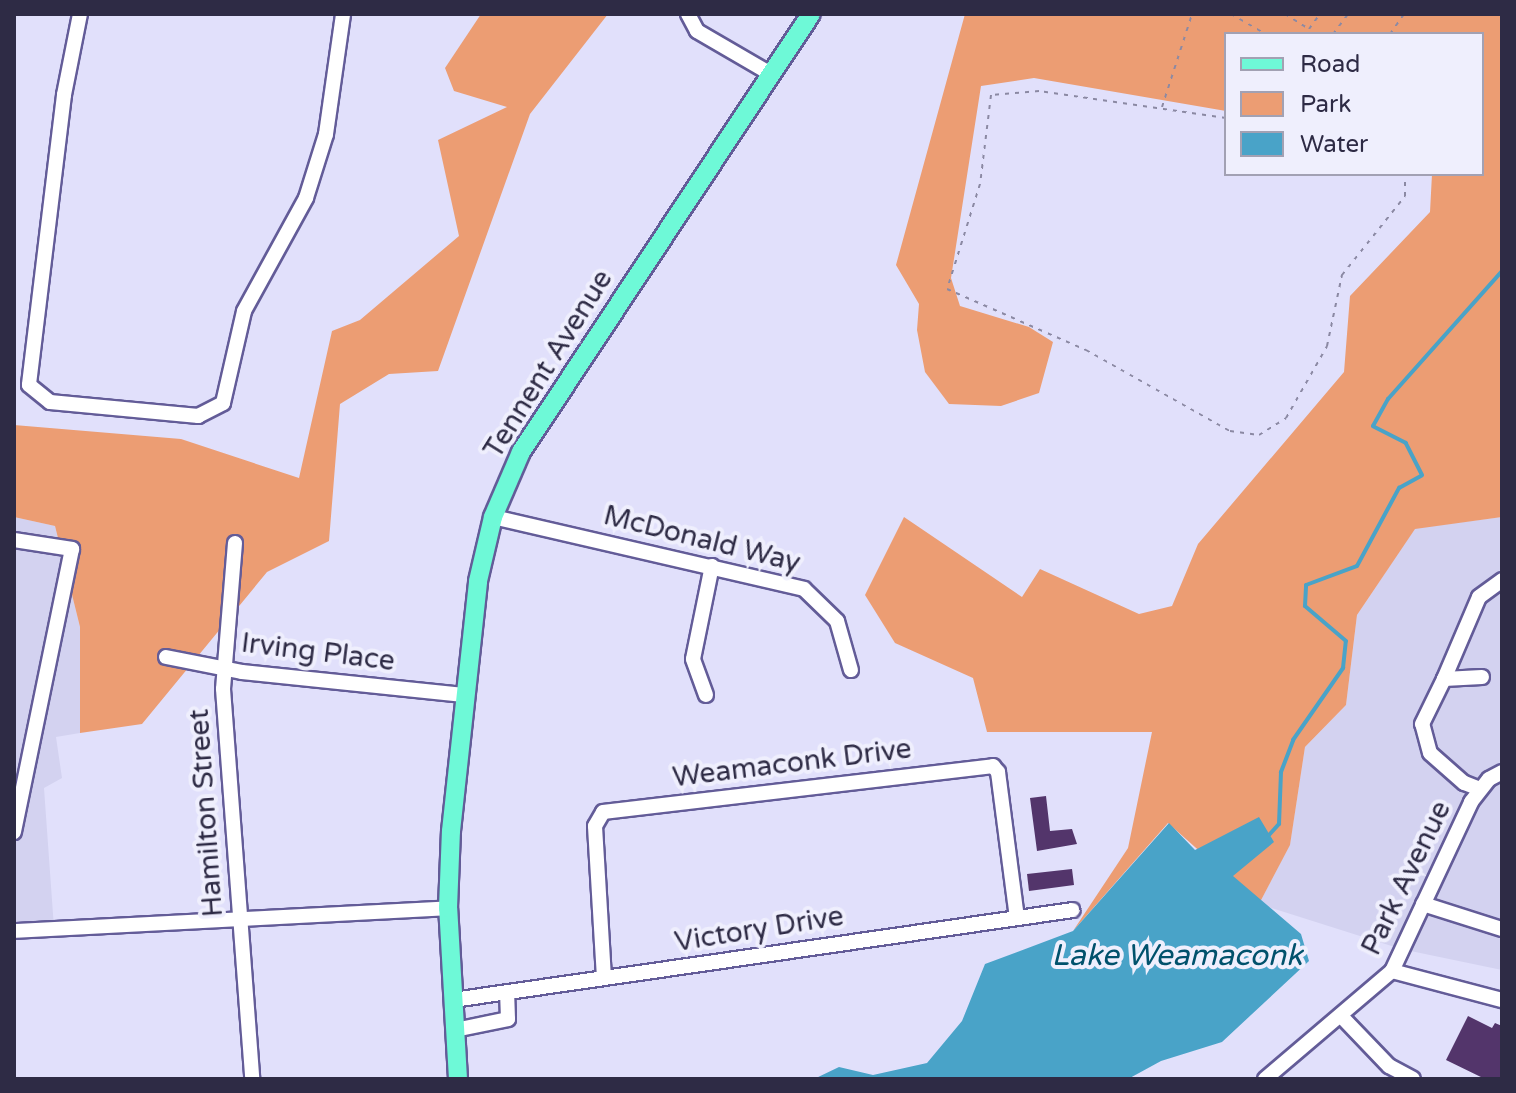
<!DOCTYPE html>
<html>
<head>
<meta charset="utf-8">
<style>
	body { margin:0 }
	#map { position:relative; width:1516px; height:1093px; overflow:hidden; background:#e1e0fb; font-family:"Varela Round",sans-serif }
	div>[style] { position:absolute }
	.built>* { inset:0; background:#d3d2f0 }
	.green>* { inset:0; background:#ec9d73 }
	.water>* { inset:0; background:#49a3c8 }
	.stream>* { height:4px; margin:-2px; padding:0 2px; transform-origin:2px; border-radius:2px; background:#49a3c8 }
	.building>* { inset:0; background:#53356b }
	.path>* { height:2px; margin-top:-1px; transform-origin:0; background:repeating-linear-gradient(90deg,#8b89a3 0 4px,transparent 0 10px) }
	.roads { filter:drop-shadow(2px 0 #635c98) drop-shadow(-2px 0 #635c98) drop-shadow(0 2px #635c98) drop-shadow(0 -2px #635c98) }
	.minor>* { height:14px; margin:-7px; padding:0 7px; transform-origin:7px; border-radius:7px; background:#fff }
	.major>* { height:18px; margin:-9px; padding:0 9px; transform-origin:9px; border-radius:9px; background:#6ef9d7 }
	span { translate:-50% -50%; white-space:nowrap; text-align:center; line-height:1.15; -webkit-text-stroke:8px #efeffd; paint-order:stroke }
	.street-label { font-size:28px; color:#2e2b45 }
	.water-label { font-size:30px; color:#01516c; font-style:italic }
	.frame { position:absolute; inset:0; border:16px solid #2e2b45; pointer-events:none }
	.legend { position:absolute; left:1224px; top:32px; width:260px; height:144px; box-sizing:border-box; background:#efeffd; border:2px solid #a2a1b3; margin:0; padding:10px 14px; list-style:none; font-size:24px; color:#2e2b45 }
	.legend li { display:flex; align-items:center; gap:16px; height:40px }
	.legend b { width:40px; border:2px solid #a2a1b3 }
</style>
</head>
<body>
<div id="map">
	<div class="built">
		<div style="clip-path:polygon(14px 517px,55px 526px,80px 627px,80px 733px,56px 737px,62px 778px,44px 788px,54px 928px,14px 930px)"></div>
		<div style="clip-path:polygon(1502px 517px,1502px 970px,1401px 949px,1259px 904px,1290px 844px,1305px 747px,1346px 705px,1357px 615px,1415px 528px)"></div>
	</div>
	<div class="green">
		<div style="clip-path:polygon(481px 14px,608px 14px,530px 114px,438px 371px,389px 374px,340px 404px,329px 541px,267px 572px,142px 724px,80px 733px,80px 627px,55px 526px,14px 517px,14px 425px,181px 439px,299px 478px,332px 331px,360px 320px,459px 236px,438px 140px,507px 107px,454px 91px,445px 68px)"></div>
		<div style="clip-path:polygon(965px 14px,1502px 14px,1502px 517px,1415px 529px,1357px 615px,1346px 705px,1305px 747px,1290px 845px,1259px 904px,1168px 823px,1073px 931px,1128px 848px,1152px 732px,987px 732px,973px 678px,895px 643px,865px 595px,904px 517px,1022px 597px,1040px 569px,1139px 614px,1172px 606px,1198px 544px,1344px 372px,1350px 296px,1430px 212px,1432px 174px,1482px 174px,1482px 34px,1226px 34px,1226px 111px,1034px 78px,981px 86px,951px 278px,960px 306px,1029px 327px,1053px 342px,1039px 393px,1001px 406px,949px 404px,925px 372px,917px 330px,919px 304px,896px 265px)"></div>
	</div>
	<div class="water">
		<div style="clip-path:polygon(1259px 817px,1274px 842px,1233px 876px,1301px 934px,1309px 961px,1222px 1042px,1161px 1061px,1128px 1079px,814px 1079px,839px 1067px,873px 1075px,927px 1063px,962px 1021px,985px 964px,1073px 931px,1169px 823px,1195px 850px)"></div>
	</div>
	<div class="stream">
		<div style="left:1269px;top:835px;width:15px;rotate:-48deg"></div>
		<div style="left:1279px;top:824px;width:52px;rotate:-87.8deg"></div>
		<div style="left:1281px;top:772px;width:34px;rotate:-69deg"></div>
		<div style="left:1293px;top:740px;width:88px;rotate:-55.2deg"></div>
		<div style="left:1343px;top:668px;width:27px;rotate:-84deg"></div>
		<div style="left:1346px;top:641px;width:54px;rotate:-139.5deg"></div>
		<div style="left:1305px;top:606px;width:21px;rotate:-87deg"></div>
		<div style="left:1306px;top:585px;width:54px;rotate:-20.4deg"></div>
		<div style="left:1357px;top:566px;width:89px;rotate:-61.7deg"></div>
		<div style="left:1399px;top:488px;width:26px;rotate:-29deg"></div>
		<div style="left:1422px;top:475px;width:36px;rotate:-117deg"></div>
		<div style="left:1406px;top:443px;width:37px;rotate:-153deg"></div>
		<div style="left:1373px;top:426px;width:31px;rotate:-61deg"></div>
		<div style="left:1388px;top:399px;width:171px;rotate:-48.3deg"></div>
	</div>
	<div class="building">
		<div style="clip-path:polygon(1046px 796px,1050px 831px,1072px 829px,1077px 844px,1037px 851px,1030px 798px)"></div>
		<div style="clip-path:polygon(1072px 869px,1074px 885px,1029px 891px,1027px 874px)"></div>
		<div style="clip-path:polygon(1468px 1016px,1492px 1028px,1495px 1023px,1502px 1026px,1502px 1079px,1485px 1079px,1446px 1060px)"></div>
	</div>
	<div class="path">
		<div style="left:1231px;top:14px;width:39px;rotate:30deg"></div>
		<div style="left:1285px;top:14px;width:28px;rotate:32deg"></div>
		<div style="left:1309px;top:29px;width:19px;rotate:-54deg"></div>
		<div style="left:1333px;top:34px;width:25px;rotate:-53deg"></div>
		<div style="left:1390px;top:34px;width:24px;rotate:-55deg"></div>
		<div style="left:1162px;top:107px;width:98px;rotate:-72.1deg"></div>
		<div style="left:1226px;top:118px;width:189px;rotate:-171.8deg"></div>
		<div style="left:1039px;top:91px;width:48px;rotate:175.2deg"></div>
		<div style="left:991px;top:95px;width:90px;rotate:97deg"></div>
		<div style="left:980px;top:184px;width:110px;rotate:107.4deg"></div>
		<div style="left:947px;top:289px;width:152px;rotate:23.7deg"></div>
		<div style="left:1086px;top:350px;width:165px;rotate:29.4deg"></div>
		<div style="left:1230px;top:431px;width:29px;rotate:8deg"></div>
		<div style="left:1259px;top:435px;width:32px;rotate:-32deg"></div>
		<div style="left:1286px;top:418px;width:83px;rotate:-60.3deg"></div>
		<div style="left:1327px;top:346px;width:73px;rotate:-78.1deg"></div>
		<div style="left:1342px;top:275px;width:101px;rotate:-51.4deg"></div>
		<div style="left:1405px;top:196px;width:22px;rotate:-90deg"></div>
	</div>
	<div class="roads">
		<div class="minor">
			<div style="left:80px;top:14px;width:83px;rotate:101.2deg"></div>
			<div style="left:64px;top:95px;width:292px;rotate:96.9deg"></div>
			<div style="left:29px;top:385px;width:27px;rotate:39deg"></div>
			<div style="left:50px;top:402px;width:149px;rotate:5.4deg"></div>
			<div style="left:198px;top:416px;width:28px;rotate:-27deg"></div>
			<div style="left:223px;top:403px;width:94px;rotate:-77.1deg"></div>
			<div style="left:244px;top:311px;width:129px;rotate:-61.2deg"></div>
			<div style="left:306px;top:198px;width:67px;rotate:-72.6deg"></div>
			<div style="left:326px;top:134px;width:121px;rotate:-81.9deg"></div>
			<div style="left:688px;top:14px;width:19px;rotate:62deg"></div>
			<div style="left:697px;top:31px;width:86px;rotate:30.2deg"></div>
			<div style="left:493px;top:517px;width:319px;rotate:13deg"></div>
			<div style="left:804px;top:589px;width:46px;rotate:44.1deg"></div>
			<div style="left:837px;top:621px;width:51px;rotate:74.1deg"></div>
			<div style="left:14px;top:540px;width:59px;rotate:8.8deg"></div>
			<div style="left:72px;top:549px;width:289px;rotate:101.6deg"></div>
			<div style="left:235px;top:543px;width:146px;rotate:94.7deg"></div>
			<div style="left:223px;top:689px;width:391px;rotate:85.7deg"></div>
			<div style="left:166px;top:657px;width:77px;rotate:11.2deg"></div>
			<div style="left:242px;top:672px;width:223px;rotate:5.9deg"></div>
			<div style="left:1444px;top:679px;width:89px;rotate:-66.9deg"></div>
			<div style="left:1479px;top:597px;width:29px;rotate:-36deg"></div>
			<div style="left:706px;top:695px;width:38px;rotate:-110deg"></div>
			<div style="left:693px;top:659px;width:95px;rotate:-78.5deg"></div>
			<div style="left:1480px;top:789px;width:17px;rotate:-159deg"></div>
			<div style="left:1464px;top:783px;width:45px;rotate:-138.6deg"></div>
			<div style="left:1430px;top:753px;width:30px;rotate:-105deg"></div>
			<div style="left:1422px;top:724px;width:50px;rotate:-63.9deg"></div>
			<div style="left:1444px;top:679px;width:38px;rotate:-3deg"></div>
			<div style="left:1423px;top:904px;width:83px;rotate:17.6deg"></div>
			<div style="left:14px;top:931px;width:435px;rotate:-3deg"></div>
			<div style="left:1392px;top:971px;width:114px;rotate:14.8deg"></div>
			<div style="left:604px;top:978px;width:152px;rotate:-93.4deg"></div>
			<div style="left:595px;top:826px;width:16px;rotate:-60deg"></div>
			<div style="left:603px;top:812px;width:393px;rotate:-6.7deg"></div>
			<div style="left:993px;top:766px;width:8px;rotate:50deg"></div>
			<div style="left:998px;top:772px;width:147px;rotate:82.6deg"></div>
			<div style="left:453px;top:1000px;width:626px;rotate:-8.26deg"></div>
			<div style="left:1342px;top:1017px;width:68px;rotate:46.2deg"></div>
			<div style="left:1389px;top:1066px;width:27px;rotate:28deg"></div>
			<div style="left:455px;top:1030px;width:54px;rotate:-11.7deg"></div>
			<div style="left:508px;top:1019px;width:27px;rotate:-92deg"></div>
			<div style="left:1265px;top:1079px;width:167px;rotate:-40.4deg"></div>
			<div style="left:1392px;top:971px;width:187px;rotate:-64.9deg"></div>
			<div style="left:1471px;top:802px;width:29px;rotate:-52deg"></div>
			<div style="left:1489px;top:779px;width:15px;rotate:-28deg"></div>
		</div>
		<div class="major">
			<div style="left:458px;top:1079px;width:171px;rotate:-93.3deg"></div>
			<div style="left:448px;top:908px;width:77px;rotate:-87.8deg"></div>
			<div style="left:451px;top:831px;width:251px;rotate:-83.8deg"></div>
			<div style="left:478px;top:581px;width:66px;rotate:-76.8deg"></div>
			<div style="left:493px;top:517px;width:71px;rotate:-66.7deg"></div>
			<div style="left:521px;top:452px;width:525px;rotate:-56.49deg"></div>
		</div>
	</div>
	<div class="street-label">
		<span style="left:548px;top:364px;rotate:-58deg">Tennent Avenue</span>
		<span style="left:702px;top:539px;rotate:14deg">McDonald Way</span>
		<span style="left:318px;top:652px;rotate:7deg">Irving Place</span>
		<span style="left:792px;top:763px;rotate:-7deg">Weamaconk Drive</span>
		<span style="left:206px;top:813px;rotate:-94deg">Hamilton Street</span>
		<span style="left:1406px;top:878px;rotate:-64deg">Park Avenue</span>
		<span style="left:759px;top:929px;rotate:-9deg">Victory Drive</span>
	</div>
	<div class="water-label">
		<span style="left:1177px;top:956px">Lake Weamaconk</span>
	</div>
	<div class="frame"></div>
	<ul class="legend">
	<li><b style="height:10px;background:#6ef9d7"></b>Road</li>
	<li><b style="height:22px;background:#ec9d73"></b>Park</li>
	<li><b style="height:22px;background:#49a3c8"></b>Water</li>
	</ul>
</div>
</body>
</html>
